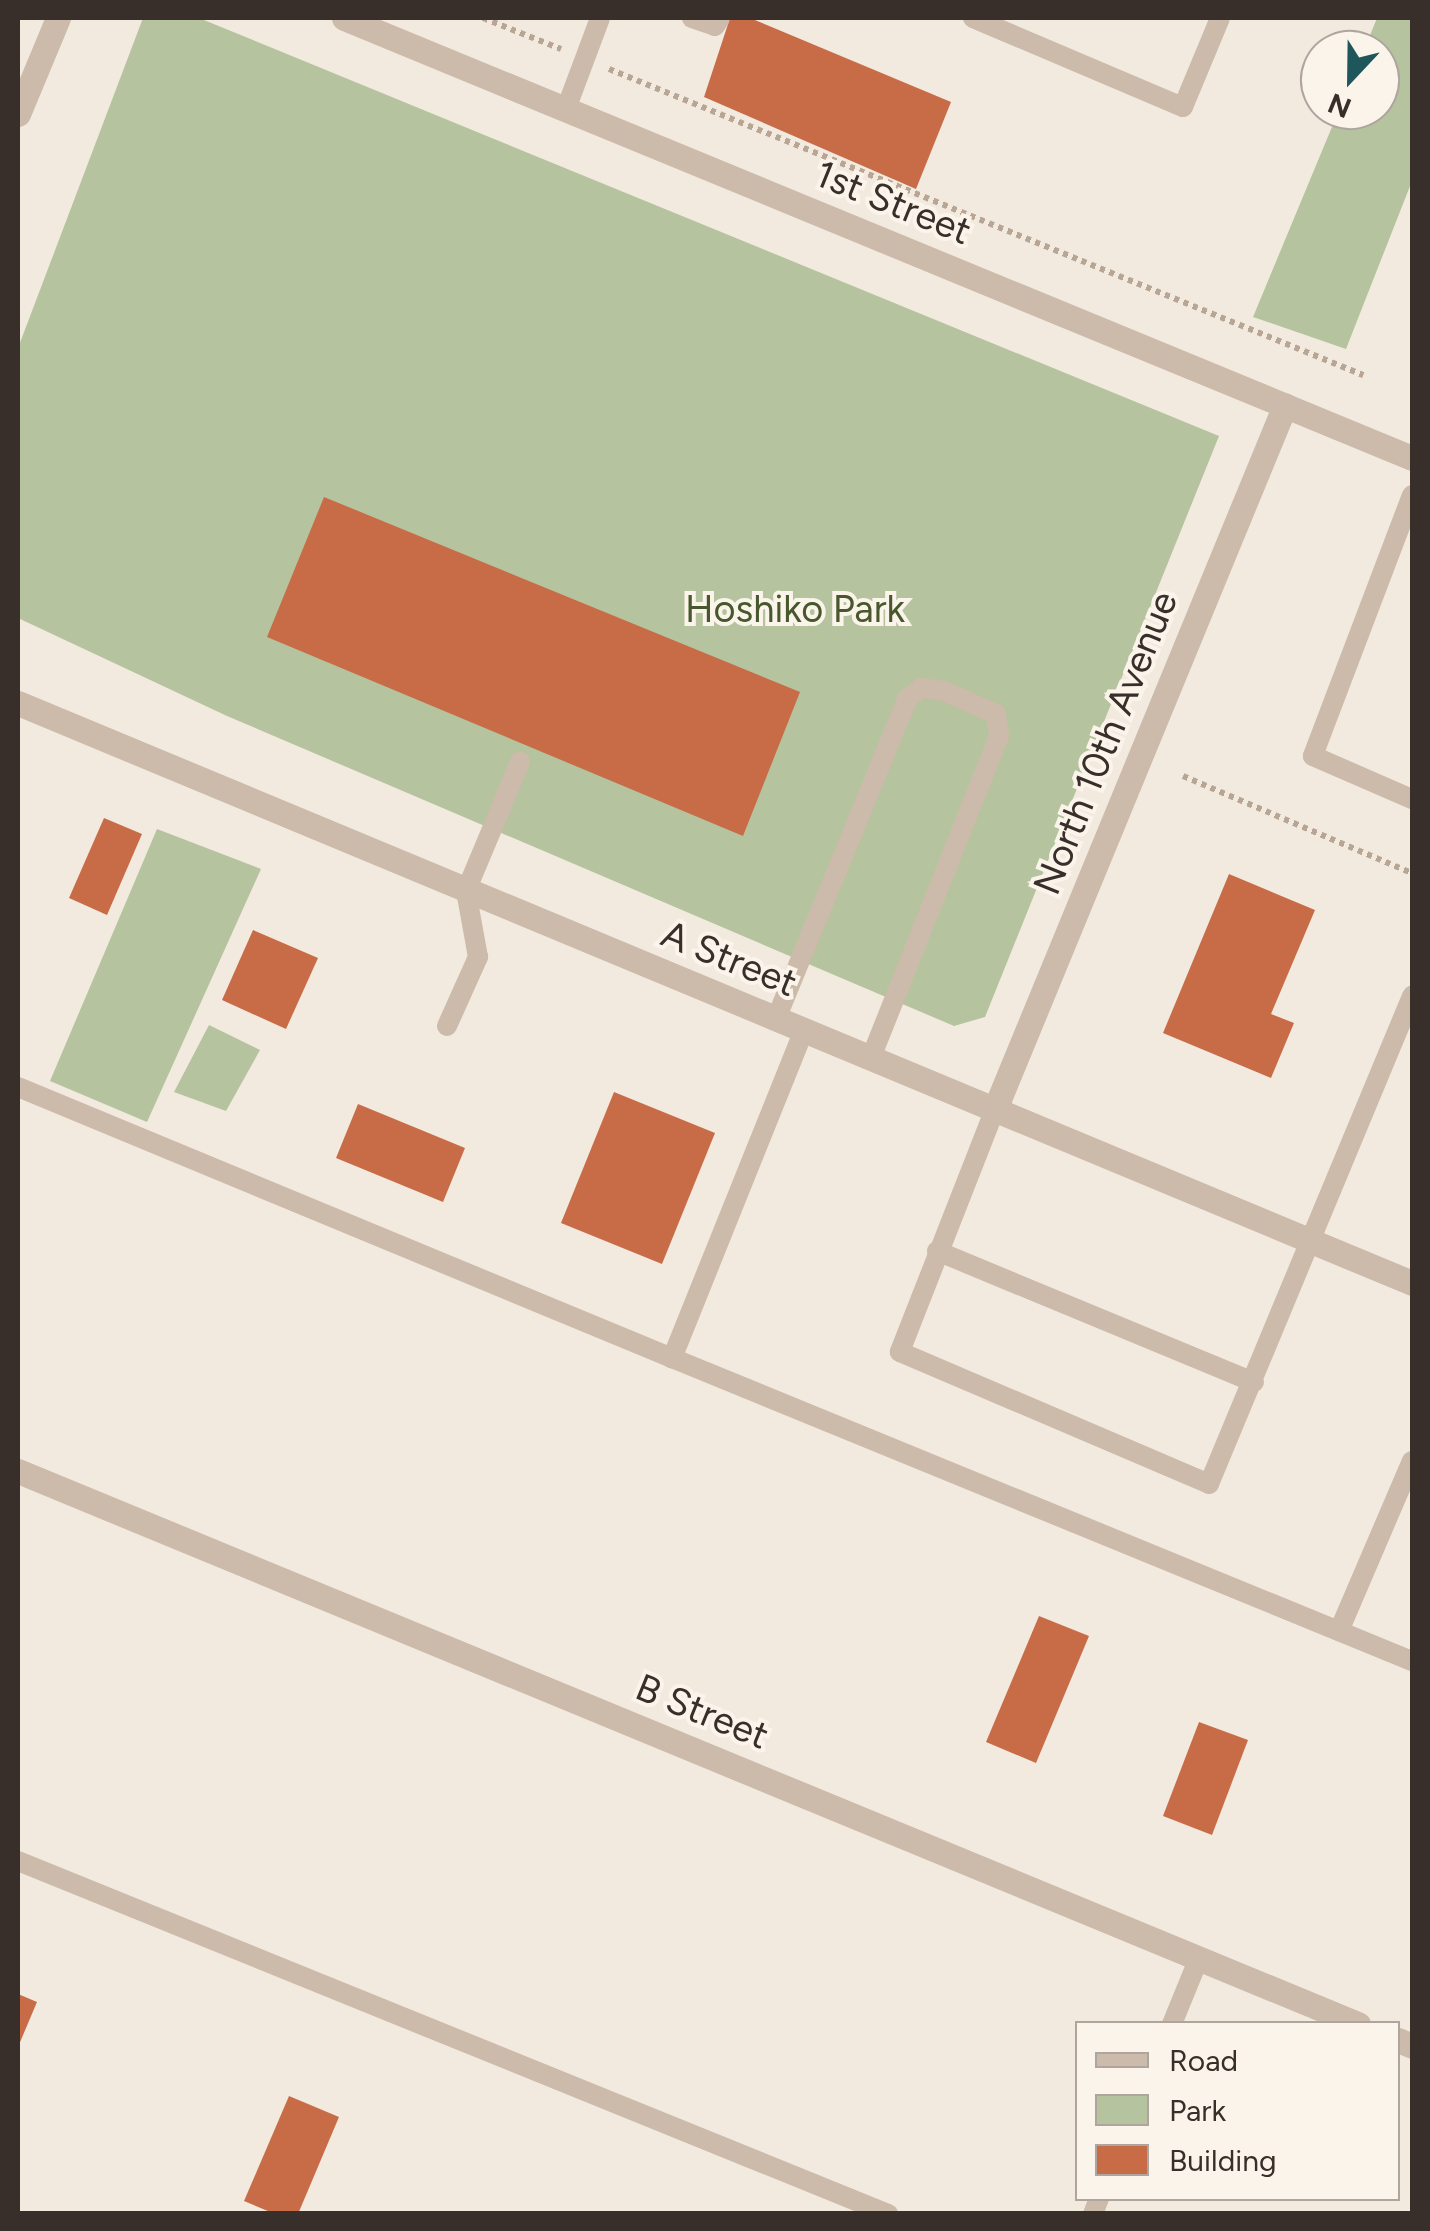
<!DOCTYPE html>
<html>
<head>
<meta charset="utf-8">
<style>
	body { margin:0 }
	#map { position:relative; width:1430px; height:2231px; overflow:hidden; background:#f3eadf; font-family:Figtree,sans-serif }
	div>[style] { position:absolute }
	.green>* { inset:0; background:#b5c39e }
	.building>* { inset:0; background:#c86c48 }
	.path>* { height:6px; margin-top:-3px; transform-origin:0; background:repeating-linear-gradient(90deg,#b8a594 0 5px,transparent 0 10px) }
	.service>* { height:20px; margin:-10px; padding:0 10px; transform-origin:10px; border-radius:10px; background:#cba }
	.minor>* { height:25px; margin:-12.5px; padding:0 12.5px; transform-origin:12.5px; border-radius:12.5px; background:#cba }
	.tertiary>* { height:25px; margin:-12.5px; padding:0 12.5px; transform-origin:12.5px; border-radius:12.5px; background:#cba }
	span { translate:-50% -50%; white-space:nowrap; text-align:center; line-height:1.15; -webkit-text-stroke:8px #fbf4eb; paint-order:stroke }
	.street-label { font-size:38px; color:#392f2a }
	.park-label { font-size:38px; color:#47582d }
	.frame { position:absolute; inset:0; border:20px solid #392f2a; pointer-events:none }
	.legend { position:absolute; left:1075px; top:2021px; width:325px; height:180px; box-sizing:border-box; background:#fbf4eb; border:2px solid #ada59e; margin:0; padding:12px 18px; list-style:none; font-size:30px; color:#392f2a }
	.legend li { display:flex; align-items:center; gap:20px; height:50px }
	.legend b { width:50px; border:2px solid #ada59e }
	.north { position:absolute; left:1300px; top:30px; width:100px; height:100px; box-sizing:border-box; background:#fbf4eb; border:2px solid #ada59e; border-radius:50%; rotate:202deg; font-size:28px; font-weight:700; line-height:40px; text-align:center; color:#392f2a }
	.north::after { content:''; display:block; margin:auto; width:35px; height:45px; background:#1e565c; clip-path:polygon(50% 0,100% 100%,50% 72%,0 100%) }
</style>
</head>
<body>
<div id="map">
	<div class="green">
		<div style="clip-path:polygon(143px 18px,199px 18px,1219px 436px,985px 1017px,954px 1026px,227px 716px,18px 618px,18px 348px)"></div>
		<div style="clip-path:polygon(1377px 18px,1412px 18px,1412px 181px,1346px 349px,1253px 317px,1339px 110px,1380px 110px,1380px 50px,1364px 50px)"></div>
		<div style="clip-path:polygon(157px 829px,261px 869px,147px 1122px,50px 1081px)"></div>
		<div style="clip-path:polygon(209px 1025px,260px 1050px,226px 1111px,174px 1092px)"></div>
	</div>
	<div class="building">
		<div style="clip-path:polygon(730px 18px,750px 18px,951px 102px,916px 189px,704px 97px)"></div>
		<div style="clip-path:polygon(324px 497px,800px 692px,743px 836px,267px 637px)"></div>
		<div style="clip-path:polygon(104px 818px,142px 834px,107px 915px,69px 898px)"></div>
		<div style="clip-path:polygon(1229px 874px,1315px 910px,1271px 1014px,1294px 1023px,1271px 1078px,1163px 1033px)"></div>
		<div style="clip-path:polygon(253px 930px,318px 958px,286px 1029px,222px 1000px)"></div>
		<div style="clip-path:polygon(614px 1092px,715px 1133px,662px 1264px,561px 1223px)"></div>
		<div style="clip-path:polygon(358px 1104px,465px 1148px,443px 1202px,336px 1158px)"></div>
		<div style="clip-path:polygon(1039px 1616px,1089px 1636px,1036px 1763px,986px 1742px)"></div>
		<div style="clip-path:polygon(1199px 1722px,1248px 1740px,1212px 1835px,1163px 1816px)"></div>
		<div style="clip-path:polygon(18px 1994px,37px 2002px,18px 2047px)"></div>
		<div style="clip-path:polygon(289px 2096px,339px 2117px,298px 2214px,275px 2214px,244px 2201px)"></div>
	</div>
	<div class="path">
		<div style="left:483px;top:18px;width:84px;rotate:21.7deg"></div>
		<div style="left:609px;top:69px;width:814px;rotate:22.09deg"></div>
		<div style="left:1183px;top:776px;width:249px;rotate:23deg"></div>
	</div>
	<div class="service">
		<div style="left:692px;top:18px;width:24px;rotate:19deg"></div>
		<div style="left:715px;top:26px;width:9px;rotate:-58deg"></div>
		<div style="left:973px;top:18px;width:228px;rotate:23deg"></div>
		<div style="left:1183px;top:107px;width:96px;rotate:-67.4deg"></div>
		<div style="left:566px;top:109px;width:97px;rotate:-69.5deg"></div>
		<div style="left:1412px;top:495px;width:279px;rotate:110.8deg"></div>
		<div style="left:1313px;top:756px;width:108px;rotate:23.5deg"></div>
		<div style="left:776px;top:1019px;width:346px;rotate:-67.7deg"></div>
		<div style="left:907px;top:699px;width:18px;rotate:-38deg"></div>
		<div style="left:921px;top:688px;width:23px;rotate:7deg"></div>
		<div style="left:944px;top:691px;width:57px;rotate:23.9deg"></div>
		<div style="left:996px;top:714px;width:22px;rotate:82deg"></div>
		<div style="left:999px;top:736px;width:347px;rotate:111.7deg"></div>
		<div style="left:447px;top:1026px;width:76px;rotate:-65.8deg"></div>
		<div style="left:478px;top:957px;width:67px;rotate:-100.3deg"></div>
		<div style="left:466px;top:891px;width:140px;rotate:-67.3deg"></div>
		<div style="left:804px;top:1030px;width:354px;rotate:111.9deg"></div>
		<div style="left:672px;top:1358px;width:800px;rotate:22.27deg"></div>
		<div style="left:18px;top:1087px;width:708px;rotate:22.51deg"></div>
		<div style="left:995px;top:1109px;width:261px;rotate:111.4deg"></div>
		<div style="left:900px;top:1352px;width:336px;rotate:23.1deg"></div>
		<div style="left:1209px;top:1484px;width:529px;rotate:-67.41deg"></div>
		<div style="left:937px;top:1251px;width:343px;rotate:22.5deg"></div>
		<div style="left:1339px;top:1631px;width:185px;rotate:-66.8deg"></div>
		<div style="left:18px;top:1861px;width:939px;rotate:22.08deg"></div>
		<div style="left:1172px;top:2024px;width:71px;rotate:-67.8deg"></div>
		<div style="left:1093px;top:2214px;width:17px;rotate:-69deg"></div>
	</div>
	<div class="minor">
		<div style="left:344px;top:18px;width:1155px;rotate:22.39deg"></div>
		<div style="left:995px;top:1109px;width:761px;rotate:-67.61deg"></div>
		<div style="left:18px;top:1471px;width:1450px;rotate:22.43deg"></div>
		<div style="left:1398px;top:2040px;width:15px;rotate:23deg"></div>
	</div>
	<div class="tertiary">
		<div style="left:18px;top:114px;width:104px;rotate:-67.4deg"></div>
		<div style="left:18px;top:703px;width:1510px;rotate:22.59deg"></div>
	</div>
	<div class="street-label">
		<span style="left:893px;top:203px;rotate:22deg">1st Street</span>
		<span style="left:1106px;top:743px;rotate:-68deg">North 10th Avenue</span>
		<span style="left:729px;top:959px;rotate:22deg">A Street</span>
		<span style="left:702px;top:1712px;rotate:22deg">B Street</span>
	</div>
	<div class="park-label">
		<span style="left:795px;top:610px">Hoshiko Park</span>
	</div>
	<div class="frame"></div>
	<ul class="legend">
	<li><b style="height:12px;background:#cba"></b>Road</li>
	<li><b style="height:28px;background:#b5c39e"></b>Park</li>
	<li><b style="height:28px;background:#c86c48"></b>Building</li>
	</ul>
	<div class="north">N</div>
</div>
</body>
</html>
